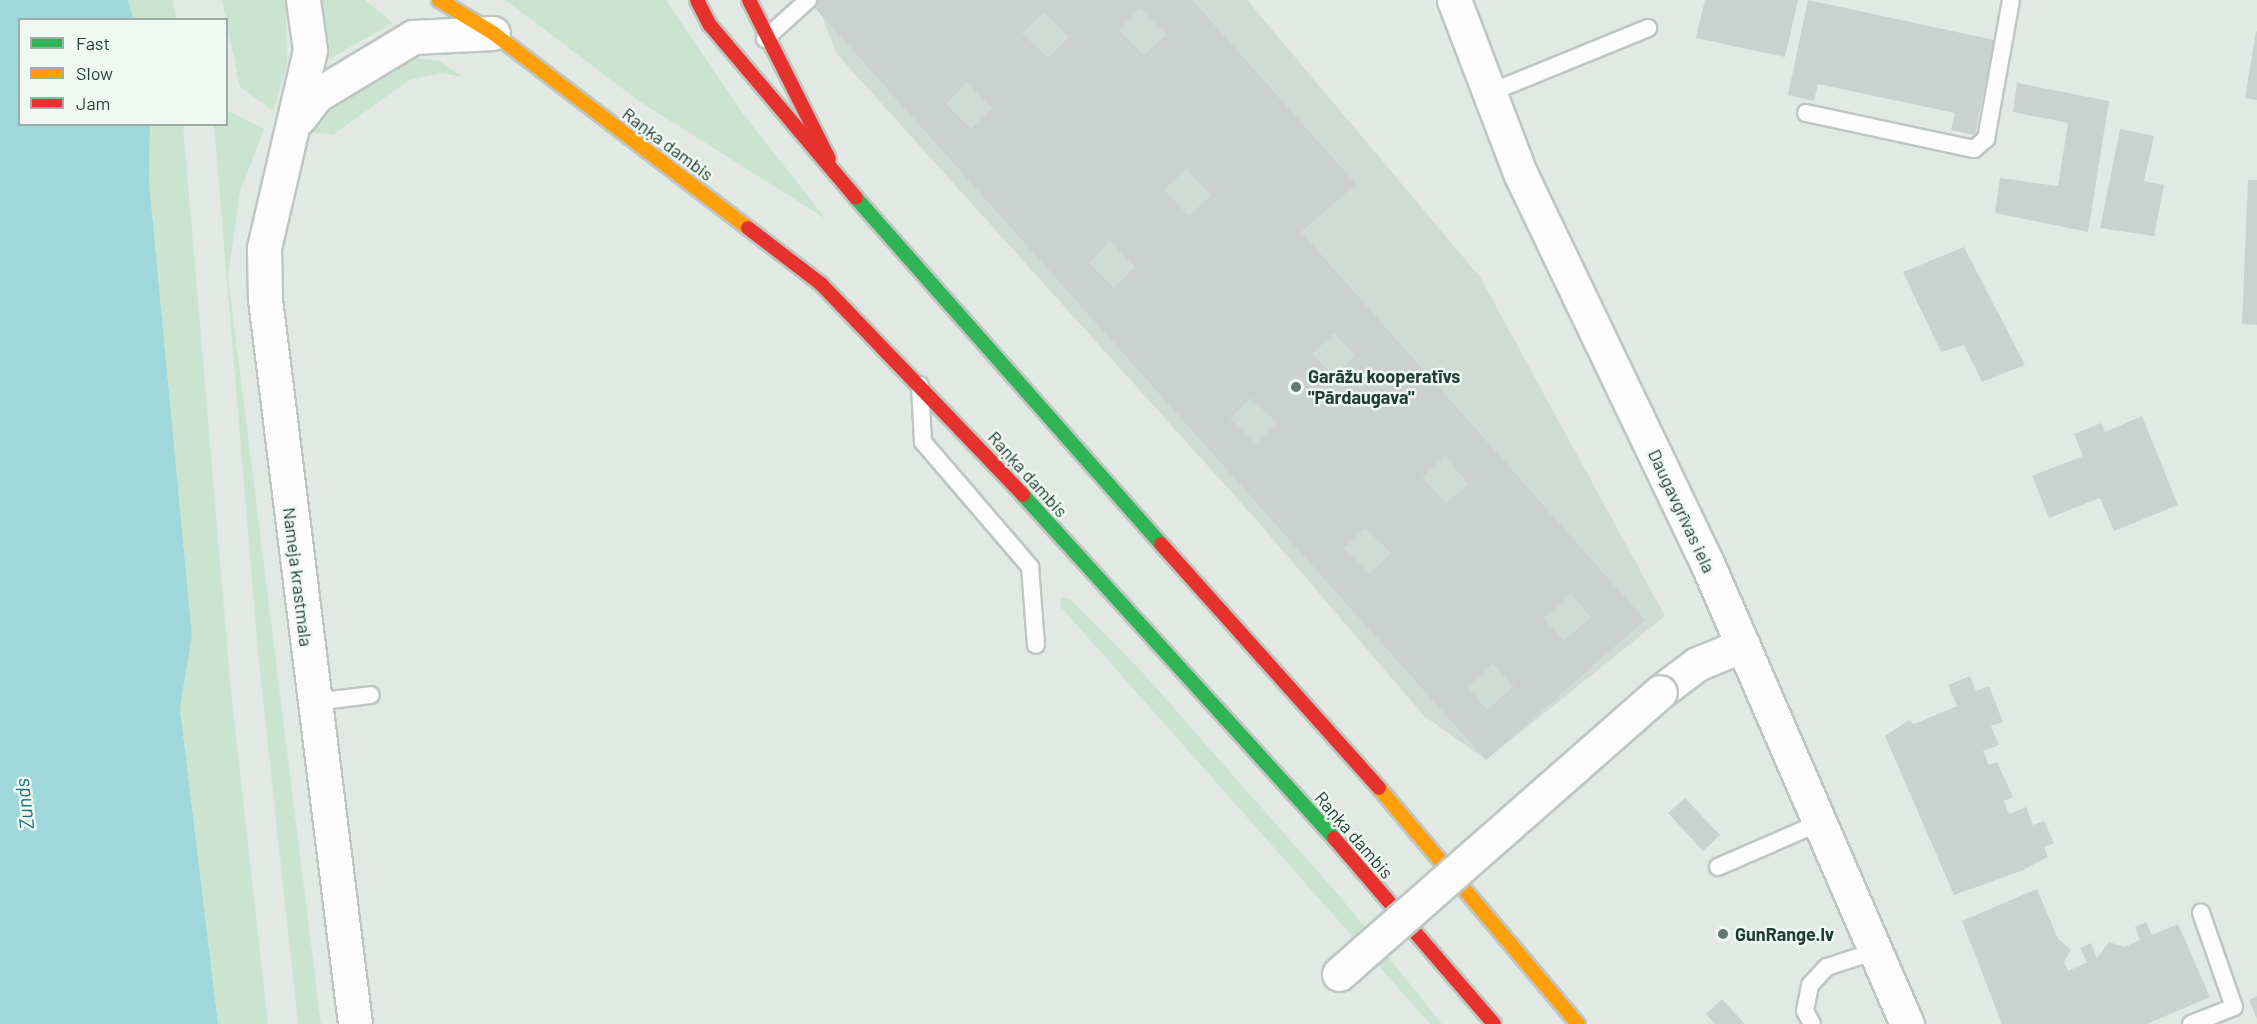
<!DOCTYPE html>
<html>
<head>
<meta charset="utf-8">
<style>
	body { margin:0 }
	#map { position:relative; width:2257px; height:1024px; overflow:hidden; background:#e2e9e5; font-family:Barlow,sans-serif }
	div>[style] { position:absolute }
	.built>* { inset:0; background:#cfdbd5 }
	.green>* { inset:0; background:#cae4d0 }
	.water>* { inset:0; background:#a0d7da }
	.building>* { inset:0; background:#cad1ce }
	.roads { filter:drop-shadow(2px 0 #bfc6c2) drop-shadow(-2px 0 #bfc6c2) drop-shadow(0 2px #bfc6c2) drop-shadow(0 -2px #bfc6c2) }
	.lane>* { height:16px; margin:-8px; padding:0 8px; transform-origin:8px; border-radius:8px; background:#fbfcfb }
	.street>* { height:33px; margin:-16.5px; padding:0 16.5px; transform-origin:16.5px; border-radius:16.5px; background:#fbfcfb }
	.fast>* { height:14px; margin:-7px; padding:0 7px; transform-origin:7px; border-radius:7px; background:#30b455 }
	.slow>* { height:14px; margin:-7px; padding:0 7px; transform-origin:7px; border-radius:7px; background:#ff9f0a }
	.jam>* { height:14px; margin:-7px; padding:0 7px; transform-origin:7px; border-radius:7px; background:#e5322d }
	.bridges { filter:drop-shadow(2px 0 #bfc6c2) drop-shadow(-2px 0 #bfc6c2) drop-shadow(0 2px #bfc6c2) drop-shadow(0 -2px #bfc6c2) }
	.street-bridge>* { height:33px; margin:-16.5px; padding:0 16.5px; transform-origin:16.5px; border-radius:16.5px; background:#fbfcfb }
	.dots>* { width:16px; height:16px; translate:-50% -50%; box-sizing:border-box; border:3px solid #f0f8f3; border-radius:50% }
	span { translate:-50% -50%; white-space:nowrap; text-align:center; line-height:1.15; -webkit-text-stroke:5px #f0f8f3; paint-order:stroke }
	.street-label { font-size:18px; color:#1f3d32 }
	.poi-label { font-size:18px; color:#1f3d32; font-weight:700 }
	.left { translate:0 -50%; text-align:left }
	.water-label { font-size:20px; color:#15737d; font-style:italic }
	.legend { position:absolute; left:18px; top:18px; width:210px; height:108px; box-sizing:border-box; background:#f0f8f3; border:2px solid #9cada6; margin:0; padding:8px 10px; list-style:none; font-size:18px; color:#1f3d32 }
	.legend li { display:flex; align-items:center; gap:12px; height:30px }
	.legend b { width:30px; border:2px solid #9cada6 }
</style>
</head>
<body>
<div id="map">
	<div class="built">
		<div style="clip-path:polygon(808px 0,1247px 0,1480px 277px,1665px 616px,1486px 760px,1424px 716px,1253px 516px,836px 53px,822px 16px)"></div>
	</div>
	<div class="green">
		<div style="clip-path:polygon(128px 0,173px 0,176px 19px,133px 19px)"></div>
		<div style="clip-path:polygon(222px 0,286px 0,287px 64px,273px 111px,240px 87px)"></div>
		<div style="clip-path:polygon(321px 0,365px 0,393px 23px,324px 62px)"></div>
		<div style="clip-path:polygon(505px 0,666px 0,741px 111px,826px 219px,639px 101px)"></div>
		<div style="clip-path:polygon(410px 57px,440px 61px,462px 77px,442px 73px,409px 80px,333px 135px,313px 132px,351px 88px)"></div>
		<div style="clip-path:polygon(227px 110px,264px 129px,240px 192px,228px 276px,321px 1024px,298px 1024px,258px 654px,214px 126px,226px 124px)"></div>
		<div style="clip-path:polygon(150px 125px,183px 125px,231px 691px,268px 1024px,218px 1024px,180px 708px,192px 636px,149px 181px)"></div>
		<div style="clip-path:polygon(1061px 597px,1069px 598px,1143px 673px,1342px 899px,1442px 1024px,1430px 1024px,1060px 606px)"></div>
	</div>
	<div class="water">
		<div style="clip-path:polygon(0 0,128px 0,133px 19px,20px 20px,20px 124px,150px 125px,149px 181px,192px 636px,180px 708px,218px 1024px,0 1024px)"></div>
	</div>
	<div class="building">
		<div style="clip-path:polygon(evenodd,808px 0,1192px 0,1356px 184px,1301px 232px,1645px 620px,1486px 760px,808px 0,1140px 9px,1166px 35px,1144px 55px,1119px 30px,1140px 9px,808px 0,1044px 12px,1069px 37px,1048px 58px,1022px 33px,1044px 12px,808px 0,967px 82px,992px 108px,971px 129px,946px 104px,967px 82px,808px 0,1186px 169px,1211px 195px,1189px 216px,1164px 190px,1186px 169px,808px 0,1110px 241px,1135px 267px,1114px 288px,1089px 263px,1110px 241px,808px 0,1334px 333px,1355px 355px,1334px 376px,1312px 354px,1334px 333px,808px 0,1251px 398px,1277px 423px,1255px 444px,1230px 419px,1251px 398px,808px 0,1445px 457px,1469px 484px,1446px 503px,1422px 477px,1445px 457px,808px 0,1365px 528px,1391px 553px,1369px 574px,1344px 549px,1365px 528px,808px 0,1571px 594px,1591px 617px,1564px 641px,1544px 618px,1571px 594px,808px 0,1493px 664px,1514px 686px,1487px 710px,1467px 687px,1493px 664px)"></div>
		<div style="clip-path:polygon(1705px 0,1798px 0,1785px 57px,1696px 38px)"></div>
		<div style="clip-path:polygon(1808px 0,1994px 40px,1975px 135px,1951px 130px,1955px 113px,1818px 84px,1814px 101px,1788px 95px)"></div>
		<div style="clip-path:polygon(2256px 31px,2257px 32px,2257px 100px,2245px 98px)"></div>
		<div style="clip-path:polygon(2017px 83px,2109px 101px,2088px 232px,1995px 213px,2000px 178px,2058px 186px,2068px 123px,2013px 112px)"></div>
		<div style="clip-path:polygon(2120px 129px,2154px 136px,2144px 181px,2164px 185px,2154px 236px,2100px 228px)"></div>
		<div style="clip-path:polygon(2248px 180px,2257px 180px,2257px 325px,2242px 324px)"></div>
		<div style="clip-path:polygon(1964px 247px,2025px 365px,1982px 382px,1964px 345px,1941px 352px,1903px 272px)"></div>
		<div style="clip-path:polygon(2142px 416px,2178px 505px,2114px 531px,2100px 498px,2049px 518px,2032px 476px,2083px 456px,2074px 434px,2101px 423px,2105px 432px)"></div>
		<div style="clip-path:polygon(1970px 676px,1976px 691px,1989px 686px,2003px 722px,1991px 726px,1999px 745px,1983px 751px,1989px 765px,1997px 762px,2013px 797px,2004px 801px,2009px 814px,2026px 807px,2033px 825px,2044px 821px,2054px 843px,2044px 847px,2048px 857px,2021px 871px,1954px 895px,1885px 736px,1909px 720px,1914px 724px,1957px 706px,1948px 685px)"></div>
		<div style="clip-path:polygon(1685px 798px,1720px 835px,1703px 851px,1668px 813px)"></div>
		<div style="clip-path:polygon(2037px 889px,2058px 939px,2071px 950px,2064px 962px,2068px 971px,2087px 962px,2080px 948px,2091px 943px,2097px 958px,2109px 942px,2124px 947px,2140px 940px,2135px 927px,2146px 922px,2152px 935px,2178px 924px,2210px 997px,2147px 1024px,2002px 1024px,1962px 921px)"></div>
		<div style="clip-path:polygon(2257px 996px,2257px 1019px,2249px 1000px)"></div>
		<div style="clip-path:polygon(1722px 999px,1745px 1024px,1715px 1024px,1706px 1014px)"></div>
	</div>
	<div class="roads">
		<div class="lane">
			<div style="left:765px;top:39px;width:58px;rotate:-42.2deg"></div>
			<div style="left:1489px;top:93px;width:172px;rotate:-22.2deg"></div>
			<div style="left:1806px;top:113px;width:172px;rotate:12.1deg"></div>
			<div style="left:1974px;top:149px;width:16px;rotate:-40deg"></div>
			<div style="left:1986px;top:139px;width:141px;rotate:-79.8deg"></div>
			<div style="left:920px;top:385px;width:57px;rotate:87deg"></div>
			<div style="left:923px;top:442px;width:165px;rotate:49.4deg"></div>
			<div style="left:1030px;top:567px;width:78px;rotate:85.6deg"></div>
			<div style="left:314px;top:702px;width:57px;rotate:-7deg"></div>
			<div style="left:1718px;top:867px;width:112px;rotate:-23.6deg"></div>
			<div style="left:1812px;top:1024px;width:15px;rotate:-118deg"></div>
			<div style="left:1805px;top:1011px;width:26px;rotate:-79deg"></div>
			<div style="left:1810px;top:985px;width:25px;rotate:-47deg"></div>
			<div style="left:1827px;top:967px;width:52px;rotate:-18.1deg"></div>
			<div style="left:2191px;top:1024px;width:46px;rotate:-21.6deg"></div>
			<div style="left:2234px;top:1007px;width:100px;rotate:-109.3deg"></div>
		</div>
		<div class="street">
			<div style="left:303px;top:0;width:50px;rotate:82deg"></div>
			<div style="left:310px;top:50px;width:203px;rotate:103.1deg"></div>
			<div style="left:264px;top:248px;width:51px;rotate:88.9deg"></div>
			<div style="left:265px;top:299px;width:731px;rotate:82.92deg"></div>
			<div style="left:1454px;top:0;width:187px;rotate:69.1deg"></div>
			<div style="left:1521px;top:175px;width:430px;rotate:64.4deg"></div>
			<div style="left:1707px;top:563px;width:503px;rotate:66.55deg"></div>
			<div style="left:299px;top:118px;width:29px;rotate:-52deg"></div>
			<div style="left:317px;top:95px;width:112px;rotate:-31.1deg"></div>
			<div style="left:413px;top:37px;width:80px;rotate:-2.9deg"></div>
			<div style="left:1660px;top:692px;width:46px;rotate:-37.1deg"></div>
			<div style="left:1697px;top:664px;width:50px;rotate:-22.4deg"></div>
		</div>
		<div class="fast">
			<div style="left:856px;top:198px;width:461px;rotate:48.6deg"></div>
			<div style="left:1023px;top:495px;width:463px;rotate:47.8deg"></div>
		</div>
		<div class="slow">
			<div style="left:439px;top:0;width:63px;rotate:31.4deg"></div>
			<div style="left:493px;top:33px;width:321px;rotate:37.4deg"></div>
			<div style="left:1379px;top:788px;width:309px;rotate:49.9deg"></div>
		</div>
		<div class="jam">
			<div style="left:697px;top:0;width:28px;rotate:63deg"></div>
			<div style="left:710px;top:25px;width:226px;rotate:49.8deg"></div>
			<div style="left:749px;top:0;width:178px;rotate:63.3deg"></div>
			<div style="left:748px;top:228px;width:92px;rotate:37.5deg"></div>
			<div style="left:821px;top:284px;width:292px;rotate:46.2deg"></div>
			<div style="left:1161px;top:544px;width:327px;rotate:48.2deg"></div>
			<div style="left:1334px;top:838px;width:245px;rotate:49.3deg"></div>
		</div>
	</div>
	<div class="bridges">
		<div class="street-bridge">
			<div style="left:1339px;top:974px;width:427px;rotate:-41.3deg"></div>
		</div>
	</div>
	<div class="dots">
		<div style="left:1296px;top:387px;background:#637971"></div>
		<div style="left:1723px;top:934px;background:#637971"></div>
	</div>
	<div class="street-label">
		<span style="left:668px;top:144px;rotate:37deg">Raņķa dambis</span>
		<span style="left:1028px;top:474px;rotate:48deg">Raņķa dambis</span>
		<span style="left:1682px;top:511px;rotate:65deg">Daugavgrīvas iela</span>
		<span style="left:298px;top:577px;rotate:83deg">Nameja krastmala</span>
		<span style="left:1354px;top:835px;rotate:49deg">Raņķa dambis</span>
	</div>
	<div class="poi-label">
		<span class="left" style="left:1308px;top:387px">Garāžu kooperatīvs<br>"Pārdaugava"</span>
		<span class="left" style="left:1735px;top:934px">GunRange.lv</span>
	</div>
	<div class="water-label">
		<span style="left:24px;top:804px;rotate:-96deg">Zunds</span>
	</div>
	<ul class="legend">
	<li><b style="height:8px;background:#30b455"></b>Fast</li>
	<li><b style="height:8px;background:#ff9f0a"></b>Slow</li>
	<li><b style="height:8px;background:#e5322d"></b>Jam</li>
	</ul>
</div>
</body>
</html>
